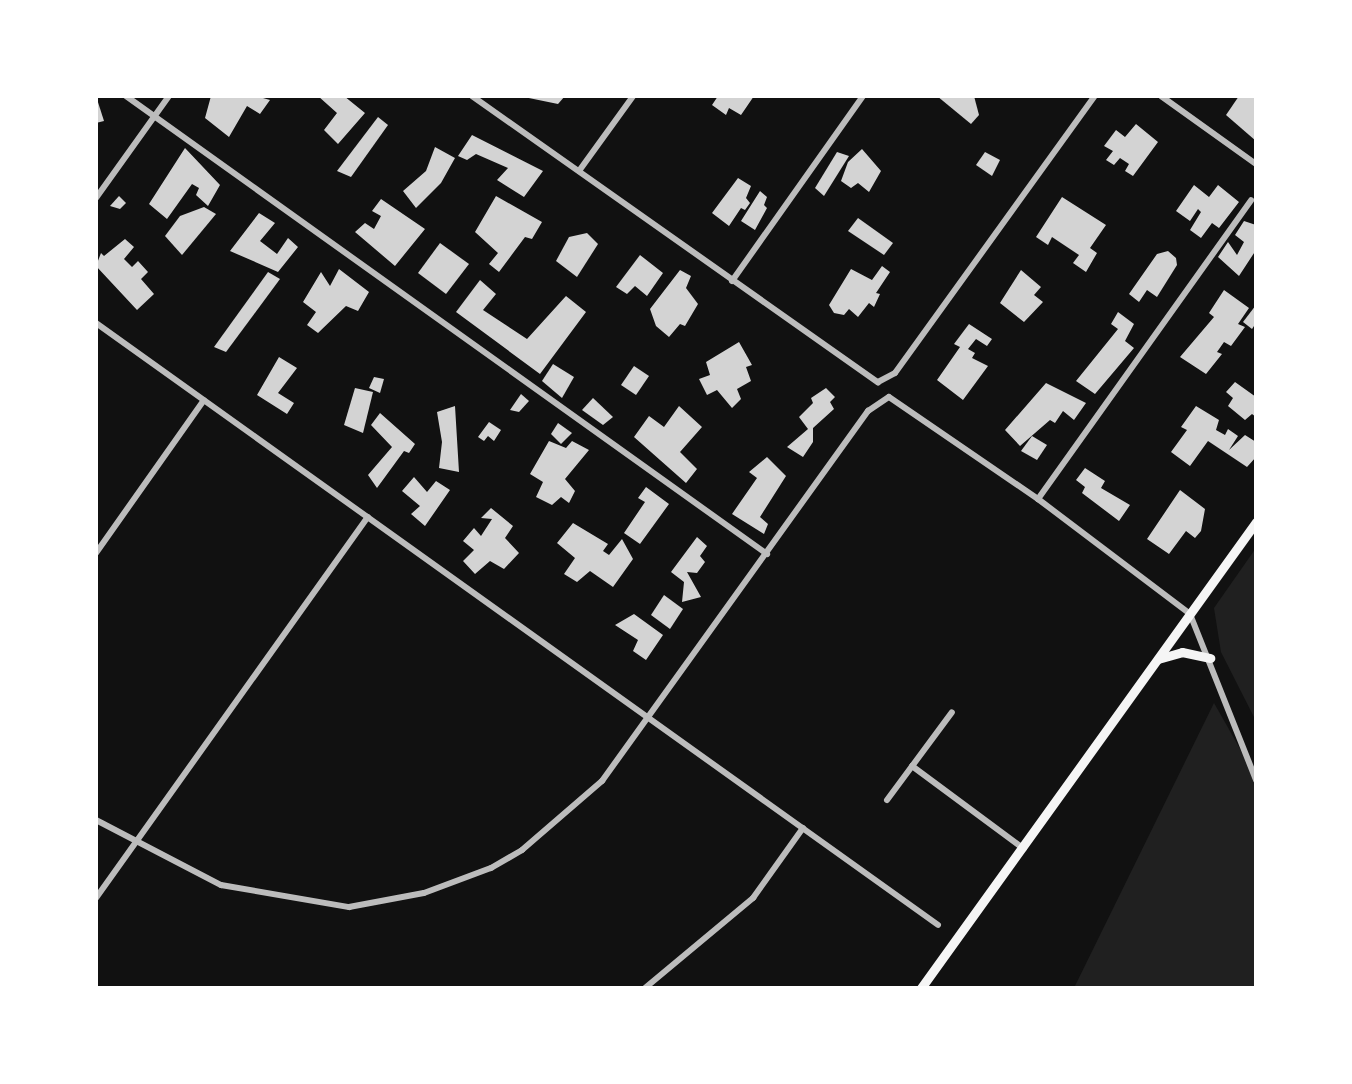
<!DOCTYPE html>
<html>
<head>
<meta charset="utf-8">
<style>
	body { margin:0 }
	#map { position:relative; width:1352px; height:1084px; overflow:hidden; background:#111; font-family:Ubuntu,sans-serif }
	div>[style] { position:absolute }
	.green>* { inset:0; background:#202020 }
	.building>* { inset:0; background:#d3d3d3 }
	.minor>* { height:6px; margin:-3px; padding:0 3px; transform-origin:3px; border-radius:3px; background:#bcbcbc }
	.secondary>* { height:9px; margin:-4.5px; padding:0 4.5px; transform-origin:4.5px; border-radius:4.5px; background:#f5f5f5 }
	span { translate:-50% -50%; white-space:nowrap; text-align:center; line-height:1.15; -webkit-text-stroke:5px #fff; paint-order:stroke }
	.frame { position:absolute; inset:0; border:98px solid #fff; pointer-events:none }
</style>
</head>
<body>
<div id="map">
	<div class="green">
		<div style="clip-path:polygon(1256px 548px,1256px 721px,1221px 652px,1214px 608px)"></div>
		<div style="clip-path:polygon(1214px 703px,1256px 777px,1256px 988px,1074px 988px)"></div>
	</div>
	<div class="building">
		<div style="clip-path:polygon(96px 96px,104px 121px,96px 123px)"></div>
		<div style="clip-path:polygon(211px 96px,256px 96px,270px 100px,260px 114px,247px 106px,229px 137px,205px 118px)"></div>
		<div style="clip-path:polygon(318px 96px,344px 96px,365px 113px,338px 144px,324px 130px,337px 113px)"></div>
		<div style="clip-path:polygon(519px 96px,565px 96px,558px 104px)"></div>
		<div style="clip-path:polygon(718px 96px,754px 96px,741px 115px,729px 108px,726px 115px,712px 105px)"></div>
		<div style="clip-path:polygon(937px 96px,974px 96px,979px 115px,971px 124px)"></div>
		<div style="clip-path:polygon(1239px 96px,1256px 96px,1256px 141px,1226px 115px)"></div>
		<div style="clip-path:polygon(378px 117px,388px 125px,351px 177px,337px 171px)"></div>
		<div style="clip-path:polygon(1136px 124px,1158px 142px,1133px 176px,1125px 171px,1129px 164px,1120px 158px,1114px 165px,1106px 160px,1113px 151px,1104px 146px,1116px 130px,1125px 137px)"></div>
		<div style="clip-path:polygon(472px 135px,543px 171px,524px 197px,497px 180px,508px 168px,476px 154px,467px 160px,458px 156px)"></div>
		<div style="clip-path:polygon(435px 147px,455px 158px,441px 183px,416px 208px,403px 191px,426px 171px)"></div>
		<div style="clip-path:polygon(185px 148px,220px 185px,208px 206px,196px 195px,199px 188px,192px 184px,167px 219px,149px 204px)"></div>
		<div style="clip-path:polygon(862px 149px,881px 171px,869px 192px,858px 183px,851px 188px,841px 181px,848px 162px)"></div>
		<div style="clip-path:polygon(837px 152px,849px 156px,824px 196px,815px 188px)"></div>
		<div style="clip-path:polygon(985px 152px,1000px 160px,992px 176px,976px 165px)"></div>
		<div style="clip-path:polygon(738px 178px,751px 186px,746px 198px,750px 203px,745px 210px,741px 208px,729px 226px,712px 213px)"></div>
		<div style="clip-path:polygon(1194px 185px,1209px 197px,1218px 185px,1239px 202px,1219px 228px,1212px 223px,1201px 238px,1190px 230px,1201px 212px,1198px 209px,1190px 221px,1176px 211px)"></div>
		<div style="clip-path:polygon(760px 191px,767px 197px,764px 205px,767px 208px,755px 230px,741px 221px)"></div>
		<div style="clip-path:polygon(119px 196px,126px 203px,120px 209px,110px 206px)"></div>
		<div style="clip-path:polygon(496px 196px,542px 222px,532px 239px,525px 237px,499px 272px,489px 264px,498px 253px,475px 232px)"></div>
		<div style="clip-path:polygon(1062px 197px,1106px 225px,1090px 248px,1097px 253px,1086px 272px,1073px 263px,1079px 255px,1052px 237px,1048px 245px,1036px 237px)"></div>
		<div style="clip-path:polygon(381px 199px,425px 229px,395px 266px,355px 232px,365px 223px,374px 229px,381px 216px,372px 211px)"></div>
		<div style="clip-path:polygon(204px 207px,216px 214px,182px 255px,165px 236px,180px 216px)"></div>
		<div style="clip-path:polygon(259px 213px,275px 223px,260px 241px,277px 254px,288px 238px,298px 247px,278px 272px,230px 251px)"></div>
		<div style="clip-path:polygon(858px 218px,893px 243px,884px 255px,848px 231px)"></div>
		<div style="clip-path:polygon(1244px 221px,1256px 225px,1256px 250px,1239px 276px,1218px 257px,1228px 242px,1237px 255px,1244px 242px,1235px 235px)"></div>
		<div style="clip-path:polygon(587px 233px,598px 244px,577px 277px,556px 261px,569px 237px)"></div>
		<div style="clip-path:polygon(125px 239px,134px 247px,124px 259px,132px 267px,138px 261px,148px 272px,141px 279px,154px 294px,137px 310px,96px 266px,101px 253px,104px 256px)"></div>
		<div style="clip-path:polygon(440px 243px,469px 264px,446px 294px,418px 273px)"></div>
		<div style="clip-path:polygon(1168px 251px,1176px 258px,1177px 265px,1157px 297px,1147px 290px,1139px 302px,1129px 294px,1157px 254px)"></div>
		<div style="clip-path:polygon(640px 255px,663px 273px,647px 296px,635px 286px,627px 294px,616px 287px)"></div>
		<div style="clip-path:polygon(882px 266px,890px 272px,876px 293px,880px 294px,874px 307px,869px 303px,858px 317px,849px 309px,844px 315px,834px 313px,829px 305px,851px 269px,872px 280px)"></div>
		<div style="clip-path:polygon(339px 269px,369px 292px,358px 311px,346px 306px,318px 333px,307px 325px,316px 312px,303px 302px,321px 272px,330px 286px)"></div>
		<div style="clip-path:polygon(680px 270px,691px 276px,686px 288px,698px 304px,685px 326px,680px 324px,669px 337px,656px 326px,650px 309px)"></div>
		<div style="clip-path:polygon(1021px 270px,1041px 287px,1034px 295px,1043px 302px,1024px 322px,1000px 303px)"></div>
		<div style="clip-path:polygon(268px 272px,280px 279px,226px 352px,214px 347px)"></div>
		<div style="clip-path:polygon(480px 280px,496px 294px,483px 310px,527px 339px,566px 296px,586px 312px,540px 374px,456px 312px)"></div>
		<div style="clip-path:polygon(1224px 290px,1249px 308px,1238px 324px,1245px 327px,1231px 346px,1224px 342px,1217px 352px,1222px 354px,1206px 374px,1180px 357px,1214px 317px,1209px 313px)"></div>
		<div style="clip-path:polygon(1256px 305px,1256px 323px,1252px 329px,1243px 322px)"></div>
		<div style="clip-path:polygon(1118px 312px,1134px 324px,1125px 341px,1134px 348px,1095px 394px,1076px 381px,1118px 329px,1111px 324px)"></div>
		<div style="clip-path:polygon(969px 324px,992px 339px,987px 346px,976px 339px,968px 349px,975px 353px,972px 358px,988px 366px,963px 400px,937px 380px,960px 347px,954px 344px)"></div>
		<div style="clip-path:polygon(739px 342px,752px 365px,746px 367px,751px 381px,737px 389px,741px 399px,732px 408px,717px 390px,707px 395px,699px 379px,710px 375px,706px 362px)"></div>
		<div style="clip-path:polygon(279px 357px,297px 368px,278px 393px,294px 403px,287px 414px,257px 395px)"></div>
		<div style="clip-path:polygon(553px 364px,574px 377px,562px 398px,542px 381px)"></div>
		<div style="clip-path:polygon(634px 366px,649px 376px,636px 395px,621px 385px)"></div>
		<div style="clip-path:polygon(374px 377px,384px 379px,380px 393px,369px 388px)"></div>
		<div style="clip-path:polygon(1235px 382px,1256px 397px,1256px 417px,1252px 414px,1245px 420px,1228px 406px,1233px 398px,1226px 392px)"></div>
		<div style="clip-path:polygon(1046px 383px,1086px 403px,1074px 420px,1063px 411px,1055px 423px,1050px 420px,1020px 446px,1005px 430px)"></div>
		<div style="clip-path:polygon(355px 388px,373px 392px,363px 433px,344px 425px)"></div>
		<div style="clip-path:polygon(826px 388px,835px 397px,830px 402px,834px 409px,813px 428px,813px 442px,803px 457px,787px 447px,808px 429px,799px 417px,813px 403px,811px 398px)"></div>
		<div style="clip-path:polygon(521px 394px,529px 401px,519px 412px,510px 410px)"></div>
		<div style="clip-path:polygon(593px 398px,613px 417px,603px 425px,582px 410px)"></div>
		<div style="clip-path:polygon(455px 406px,459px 472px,439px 468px,442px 442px,437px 412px)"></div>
		<div style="clip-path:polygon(679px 406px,702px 427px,680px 452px,697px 469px,686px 483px,634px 437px,649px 416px,664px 427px)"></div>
		<div style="clip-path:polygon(1196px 406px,1219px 420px,1216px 430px,1225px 435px,1228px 429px,1238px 436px,1229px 450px,1245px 435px,1256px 442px,1256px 457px,1247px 467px,1208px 441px,1190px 466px,1171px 452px,1187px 430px,1181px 427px)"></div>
		<div style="clip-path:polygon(380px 413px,415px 444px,409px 453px,404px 451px,377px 488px,368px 475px,392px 447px,371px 425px)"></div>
		<div style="clip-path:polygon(489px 422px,501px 430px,494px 441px,488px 436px,484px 441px,478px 437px)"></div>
		<div style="clip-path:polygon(558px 423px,572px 433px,561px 444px,551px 434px)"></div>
		<div style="clip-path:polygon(1032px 436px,1047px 445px,1037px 460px,1021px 451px)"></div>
		<div style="clip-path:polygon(549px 441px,566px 448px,572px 441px,589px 450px,565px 479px,575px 491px,569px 503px,561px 497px,552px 505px,536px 497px,543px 482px,530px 474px)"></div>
		<div style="clip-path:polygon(767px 457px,786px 476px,760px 517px,768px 524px,764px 534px,732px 514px,757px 478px,749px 472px)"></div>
		<div style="clip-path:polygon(1085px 468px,1105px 481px,1101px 488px,1130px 505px,1119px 521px,1082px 493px,1085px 487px,1076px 480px)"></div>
		<div style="clip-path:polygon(414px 477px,427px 492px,436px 481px,450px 490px,425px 526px,411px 514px,420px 506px,402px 491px)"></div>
		<div style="clip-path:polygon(646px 487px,669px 504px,640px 544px,624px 533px,645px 502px,638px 498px)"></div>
		<div style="clip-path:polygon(1180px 490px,1205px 509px,1201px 531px,1195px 538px,1186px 531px,1169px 554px,1147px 539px)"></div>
		<div style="clip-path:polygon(491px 508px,513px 526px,505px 538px,519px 553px,504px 569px,490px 561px,475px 574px,463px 561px,474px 550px,463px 541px,474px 528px,481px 536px,492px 519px,481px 518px)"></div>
		<div style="clip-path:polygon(573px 523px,608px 544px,603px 551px,609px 555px,622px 539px,633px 559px,613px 587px,590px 571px,577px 582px,564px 574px,575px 558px,557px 543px)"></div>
		<div style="clip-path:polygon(697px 537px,707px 546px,700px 556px,705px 562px,697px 573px,687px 572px,701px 597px,682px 602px,684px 582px,671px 572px)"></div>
		<div style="clip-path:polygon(664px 595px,683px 609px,670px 629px,651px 615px)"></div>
		<div style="clip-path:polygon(634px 614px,663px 635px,646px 660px,633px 651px,638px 640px,615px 625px)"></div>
	</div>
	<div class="minor">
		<div style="left:126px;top:96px;width:788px;rotate:35.55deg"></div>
		<div style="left:472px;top:96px;width:497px;rotate:35.2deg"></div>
		<div style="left:878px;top:382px;width:19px;rotate:-28deg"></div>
		<div style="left:895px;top:373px;width:342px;rotate:-54.2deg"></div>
		<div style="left:1161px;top:96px;width:117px;rotate:35.6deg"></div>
		<div style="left:579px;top:171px;width:92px;rotate:-54.2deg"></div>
		<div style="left:96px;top:198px;width:125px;rotate:-54.4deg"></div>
		<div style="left:732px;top:281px;width:227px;rotate:-54.7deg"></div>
		<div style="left:96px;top:323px;width:1035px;rotate:35.56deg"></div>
		<div style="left:1038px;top:499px;width:367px;rotate:-54.5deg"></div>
		<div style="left:96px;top:553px;width:187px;rotate:-54.8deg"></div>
		<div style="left:912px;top:766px;width:139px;rotate:36.5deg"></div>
		<div style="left:887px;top:800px;width:109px;rotate:-53.5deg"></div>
		<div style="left:96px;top:820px;width:141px;rotate:27.5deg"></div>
		<div style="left:221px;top:885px;width:130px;rotate:9.8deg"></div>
		<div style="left:349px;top:907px;width:76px;rotate:-10.6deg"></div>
		<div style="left:424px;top:893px;width:72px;rotate:-20.5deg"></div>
		<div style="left:491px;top:868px;width:36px;rotate:-30deg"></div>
		<div style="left:522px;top:850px;width:106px;rotate:-40.8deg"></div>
		<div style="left:602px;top:781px;width:456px;rotate:-54.3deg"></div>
		<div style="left:868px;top:411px;width:25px;rotate:-34deg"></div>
		<div style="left:889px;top:397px;width:181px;rotate:34.4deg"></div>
		<div style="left:1038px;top:499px;width:191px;rotate:37.1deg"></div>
		<div style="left:1190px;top:614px;width:179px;rotate:68.3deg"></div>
		<div style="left:96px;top:898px;width:468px;rotate:-54.5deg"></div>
		<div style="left:645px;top:988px;width:141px;rotate:-39.8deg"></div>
		<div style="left:753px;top:898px;width:86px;rotate:-54.5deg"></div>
	</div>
	<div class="secondary">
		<div style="left:1158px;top:659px;width:25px;rotate:-16deg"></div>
		<div style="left:1182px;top:652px;width:29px;rotate:12deg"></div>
		<div style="left:921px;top:988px;width:574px;rotate:-54.29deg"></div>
	</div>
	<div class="frame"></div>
</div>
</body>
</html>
